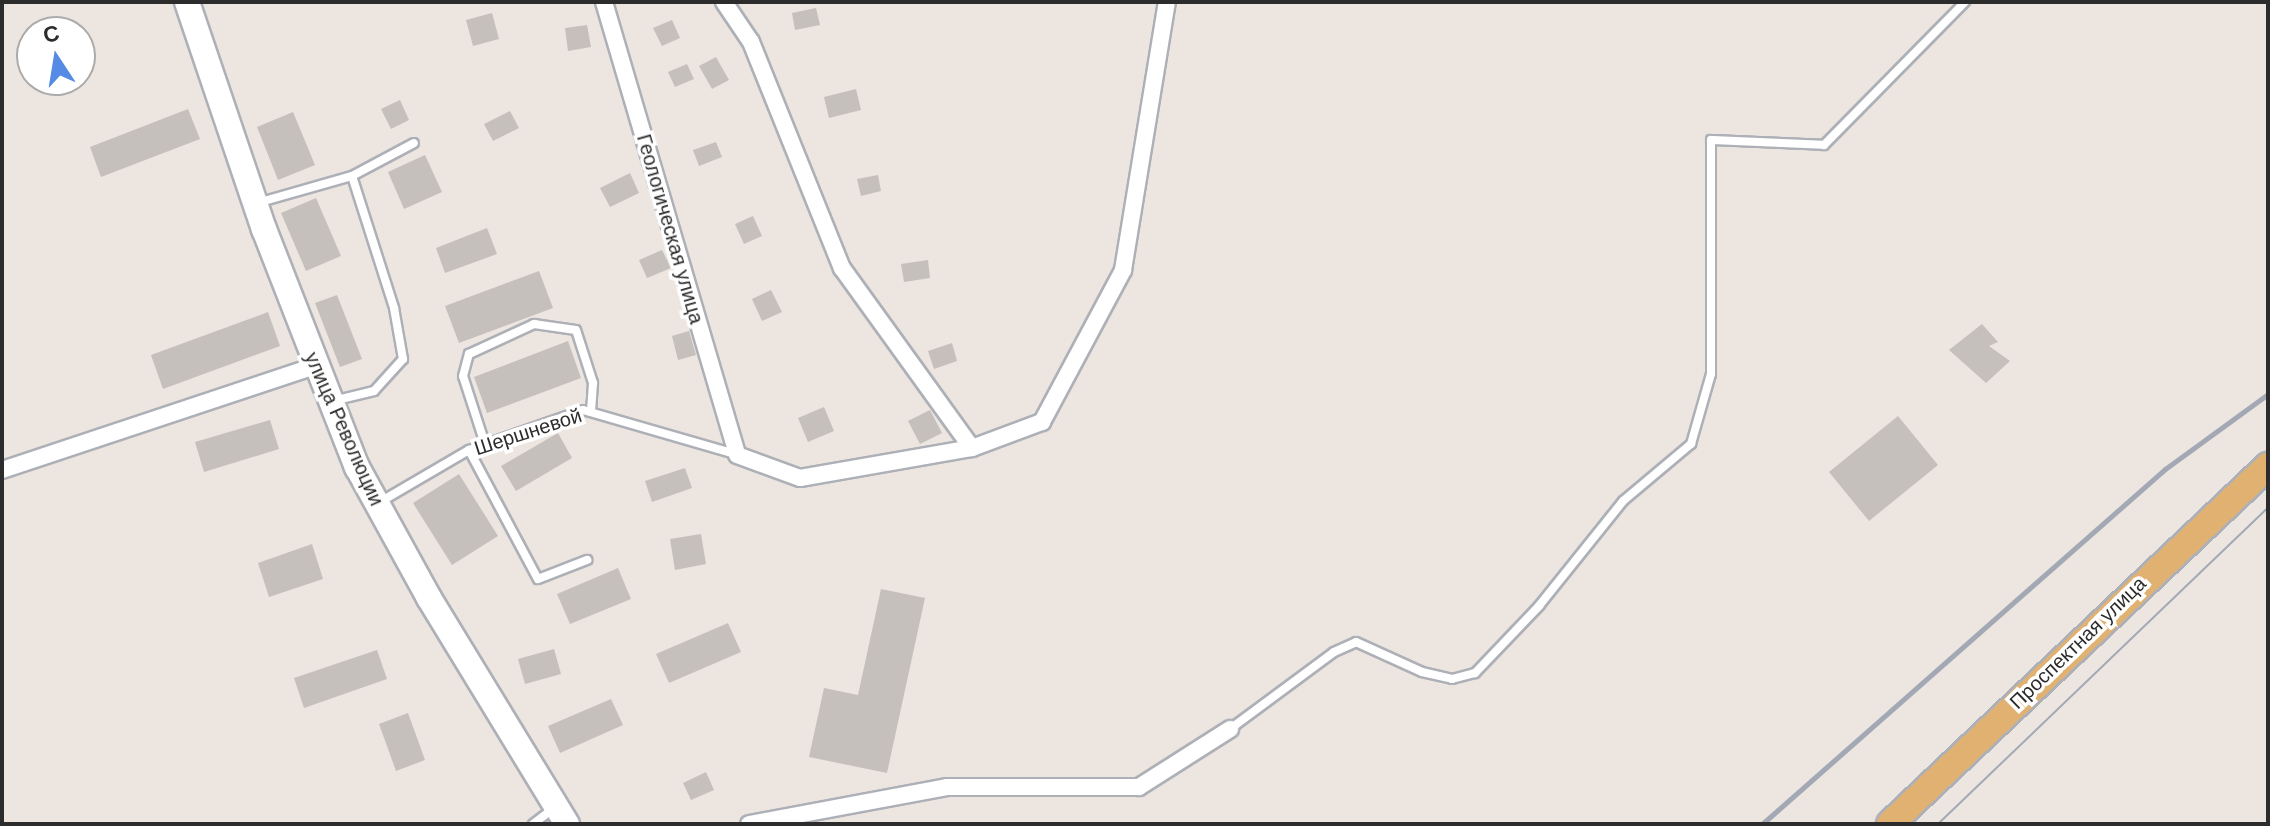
<!DOCTYPE html>
<html>
<head>
<meta charset="utf-8">
<style>
	body { margin:0 }
	#map { position:relative; width:2270px; height:826px; overflow:hidden; background:#ece5e0; font-family:Helvetica,sans-serif }
	div>[style] { position:absolute }
	.building>* { inset:0; background:#c5c0bb }
	.roads { filter:drop-shadow(2px 0 #adb0b6) drop-shadow(-2px 0 #adb0b6) drop-shadow(0 2px #adb0b6) drop-shadow(0 -2px #adb0b6) }
	.lane>* { height:8px; margin:-4px; padding:0 4px; transform-origin:4px; border-radius:4px; background:#fff }
	.street>* { height:16px; margin:-8px; padding:0 8px; transform-origin:8px; border-radius:8px; background:#fff }
	.secondary>* { height:24px; margin:-12px; padding:0 12px; transform-origin:12px; border-radius:12px; background:#fff }
	.primary>* { height:26px; margin:-13px; padding:0 13px; transform-origin:13px; border-radius:13px; background:#e0b171 }
	.tram>* { height:2px; margin:-1px; padding:0 1px; transform-origin:1px; border-radius:1px; background:#a3a9b4 }
	.rail>* { height:5px; margin:-2.5px; padding:0 2.5px; transform-origin:2.5px; border-radius:2.5px; background:#a3a9b4 }
	span { translate:-50% -50%; white-space:nowrap; text-align:center; line-height:1.15; -webkit-text-stroke:7px #fff; paint-order:stroke }
	.street-label { font-size:20px; color:#2c2c2c }
	.frame { position:absolute; inset:0; border:4px solid #2c2c2c; pointer-events:none }
	.north { position:absolute; left:16px; top:16px; width:80px; height:80px; box-sizing:border-box; background:#fff; border:2px solid #ababab; border-radius:50%; rotate:348deg; font-size:22px; font-weight:700; line-height:32px; text-align:center; color:#2c2c2c }
	.north::after { content:''; display:block; margin:auto; width:28px; height:36px; background:#558be4; clip-path:polygon(50% 0,100% 100%,50% 72%,0 100%) }
</style>
</head>
<body>
<div id="map">
	<div class="building">
		<div style="clip-path:polygon(816px 8px,820px 25px,795px 30px,792px 13px)"></div>
		<div style="clip-path:polygon(492px 13px,499px 39px,473px 46px,466px 20px)"></div>
		<div style="clip-path:polygon(672px 20px,680px 38px,662px 46px,653px 28px)"></div>
		<div style="clip-path:polygon(587px 25px,591px 47px,568px 51px,565px 28px)"></div>
		<div style="clip-path:polygon(716px 57px,729px 80px,712px 89px,699px 66px)"></div>
		<div style="clip-path:polygon(687px 64px,694px 79px,675px 87px,668px 72px)"></div>
		<div style="clip-path:polygon(856px 89px,861px 110px,829px 118px,824px 97px)"></div>
		<div style="clip-path:polygon(400px 100px,409px 120px,391px 129px,381px 109px)"></div>
		<div style="clip-path:polygon(188px 109px,200px 139px,101px 177px,90px 147px)"></div>
		<div style="clip-path:polygon(510px 111px,519px 128px,493px 141px,484px 124px)"></div>
		<div style="clip-path:polygon(293px 112px,315px 165px,278px 180px,257px 127px)"></div>
		<div style="clip-path:polygon(716px 142px,722px 157px,699px 166px,693px 150px)"></div>
		<div style="clip-path:polygon(425px 155px,442px 192px,404px 209px,388px 172px)"></div>
		<div style="clip-path:polygon(630px 173px,639px 193px,610px 207px,600px 188px)"></div>
		<div style="clip-path:polygon(878px 175px,881px 191px,861px 196px,857px 179px)"></div>
		<div style="clip-path:polygon(316px 198px,341px 256px,306px 271px,281px 213px)"></div>
		<div style="clip-path:polygon(753px 216px,762px 236px,744px 244px,735px 224px)"></div>
		<div style="clip-path:polygon(487px 228px,497px 254px,445px 273px,436px 248px)"></div>
		<div style="clip-path:polygon(662px 250px,671px 268px,647px 278px,639px 260px)"></div>
		<div style="clip-path:polygon(928px 260px,930px 278px,904px 282px,901px 264px)"></div>
		<div style="clip-path:polygon(539px 271px,553px 308px,459px 343px,445px 306px)"></div>
		<div style="clip-path:polygon(771px 290px,782px 312px,762px 321px,752px 299px)"></div>
		<div style="clip-path:polygon(337px 295px,362px 359px,340px 367px,315px 303px)"></div>
		<div style="clip-path:polygon(268px 312px,280px 346px,163px 389px,151px 355px)"></div>
		<div style="clip-path:polygon(1982px 324px,1998px 342px,1989px 346px,2010px 361px,1986px 383px,1949px 350px)"></div>
		<div style="clip-path:polygon(689px 331px,696px 355px,678px 360px,672px 336px)"></div>
		<div style="clip-path:polygon(568px 341px,581px 378px,487px 413px,474px 377px)"></div>
		<div style="clip-path:polygon(952px 343px,957px 361px,934px 369px,928px 351px)"></div>
		<div style="clip-path:polygon(824px 407px,834px 431px,808px 442px,798px 418px)"></div>
		<div style="clip-path:polygon(930px 410px,942px 433px,920px 444px,908px 421px)"></div>
		<div style="clip-path:polygon(1898px 416px,1938px 465px,1869px 521px,1829px 472px)"></div>
		<div style="clip-path:polygon(270px 420px,279px 449px,204px 472px,195px 442px)"></div>
		<div style="clip-path:polygon(558px 433px,572px 458px,516px 491px,501px 466px)"></div>
		<div style="clip-path:polygon(685px 468px,692px 488px,652px 502px,645px 481px)"></div>
		<div style="clip-path:polygon(459px 474px,498px 536px,452px 565px,413px 503px)"></div>
		<div style="clip-path:polygon(701px 534px,706px 564px,675px 570px,670px 539px)"></div>
		<div style="clip-path:polygon(312px 544px,323px 579px,269px 597px,258px 563px)"></div>
		<div style="clip-path:polygon(618px 568px,631px 599px,570px 624px,557px 594px)"></div>
		<div style="clip-path:polygon(881px 589px,925px 598px,887px 773px,809px 757px,824px 688px,858px 695px)"></div>
		<div style="clip-path:polygon(728px 623px,741px 652px,669px 683px,656px 654px)"></div>
		<div style="clip-path:polygon(554px 649px,561px 674px,525px 684px,518px 659px)"></div>
		<div style="clip-path:polygon(377px 650px,387px 679px,304px 708px,294px 678px)"></div>
		<div style="clip-path:polygon(611px 699px,623px 725px,560px 753px,548px 726px)"></div>
		<div style="clip-path:polygon(408px 713px,425px 760px,396px 771px,379px 724px)"></div>
		<div style="clip-path:polygon(706px 772px,714px 790px,691px 800px,683px 783px)"></div>
	</div>
	<div class="roads">
		<div class="lane">
			<div style="left:352px;top:176px;width:70px;rotate:-28deg"></div>
			<div style="left:257px;top:203px;width:99px;rotate:-15.9deg"></div>
			<div style="left:352px;top:176px;width:139px;rotate:72.3deg"></div>
			<div style="left:394px;top:308px;width:52px;rotate:80deg"></div>
			<div style="left:403px;top:359px;width:43px;rotate:132.2deg"></div>
			<div style="left:374px;top:391px;width:42px;rotate:166.3deg"></div>
			<div style="left:485px;top:444px;width:71px;rotate:-107.9deg"></div>
			<div style="left:463px;top:376px;width:23px;rotate:-75deg"></div>
			<div style="left:469px;top:354px;width:72px;rotate:-24.8deg"></div>
			<div style="left:534px;top:324px;width:42px;rotate:8.1deg"></div>
			<div style="left:576px;top:330px;width:56px;rotate:72.2deg"></div>
			<div style="left:593px;top:383px;width:29px;rotate:94deg"></div>
			<div style="left:469px;top:450px;width:146px;rotate:61.9deg"></div>
			<div style="left:538px;top:579px;width:53px;rotate:-21.2deg"></div>
			<div style="left:380px;top:502px;width:103px;rotate:-30.3deg"></div>
			<div style="left:469px;top:450px;width:121px;rotate:-19.3deg"></div>
			<div style="left:583px;top:410px;width:158px;rotate:16.1deg"></div>
			<div style="left:1230px;top:729px;width:129px;rotate:-36.5deg"></div>
			<div style="left:1334px;top:652px;width:24px;rotate:-24deg"></div>
			<div style="left:1356px;top:642px;width:72px;rotate:24.4deg"></div>
			<div style="left:1422px;top:672px;width:31px;rotate:13deg"></div>
			<div style="left:1452px;top:679px;width:24px;rotate:-15deg"></div>
			<div style="left:1475px;top:673px;width:93px;rotate:-46.3deg"></div>
			<div style="left:1539px;top:606px;width:134px;rotate:-51.3deg"></div>
			<div style="left:1623px;top:501px;width:89px;rotate:-40deg"></div>
			<div style="left:1691px;top:444px;width:73px;rotate:-74.1deg"></div>
			<div style="left:1711px;top:374px;width:234px;rotate:-90deg"></div>
			<div style="left:1711px;top:140px;width:113px;rotate:2.5deg"></div>
			<div style="left:1824px;top:145px;width:201px;rotate:-45.4deg"></div>
			<div style="left:533px;top:824px;width:25px;rotate:-37deg"></div>
		</div>
		<div class="street">
			<div style="left:604px;top:2px;width:472px;rotate:73.6deg"></div>
			<div style="left:737px;top:455px;width:67px;rotate:20.1deg"></div>
			<div style="left:800px;top:478px;width:175px;rotate:-9.9deg"></div>
			<div style="left:972px;top:448px;width:75px;rotate:-20.4deg"></div>
			<div style="left:1042px;top:422px;width:172px;rotate:-61.9deg"></div>
			<div style="left:1123px;top:270px;width:272px;rotate:-80.7deg"></div>
			<div style="left:724px;top:2px;width:48px;rotate:56deg"></div>
			<div style="left:751px;top:42px;width:244px;rotate:68.1deg"></div>
			<div style="left:842px;top:268px;width:222px;rotate:54.2deg"></div>
			<div style="left:2px;top:470px;width:330px;rotate:-18.4deg"></div>
			<div style="left:749px;top:824px;width:201px;rotate:-10.6deg"></div>
			<div style="left:947px;top:787px;width:192px"></div>
			<div style="left:1139px;top:787px;width:108px;rotate:-32.5deg"></div>
		</div>
		<div class="secondary">
			<div style="left:187px;top:2px;width:240px;rotate:71.3deg"></div>
			<div style="left:264px;top:229px;width:256px;rotate:68.7deg"></div>
			<div style="left:357px;top:467px;width:149px;rotate:61.2deg"></div>
			<div style="left:429px;top:598px;width:265px;rotate:58.6deg"></div>
		</div>
		<div class="primary">
			<div style="left:1890px;top:824px;width:521px;rotate:-43.44deg"></div>
		</div>
	</div>
	<div class="tram">
		<div style="left:1938px;top:824px;width:457px;rotate:-43.8deg"></div>
	</div>
	<div class="rail">
		<div style="left:1762px;top:824px;width:537px;rotate:-41.38deg"></div>
		<div style="left:2165px;top:469px;width:127px;rotate:-36.1deg"></div>
	</div>
	<div class="street-label">
		<span style="left:670px;top:229px;rotate:74deg">Геологическая улица</span>
		<span style="left:344px;top:429px;rotate:66deg">улица Революции</span>
		<span style="left:528px;top:432px;rotate:-18deg">Шершневой</span>
		<span style="left:2078px;top:643px;rotate:-44deg">Проспектная улица</span>
	</div>
	<div class="frame"></div>
	<div class="north">С</div>
</div>
</body>
</html>
